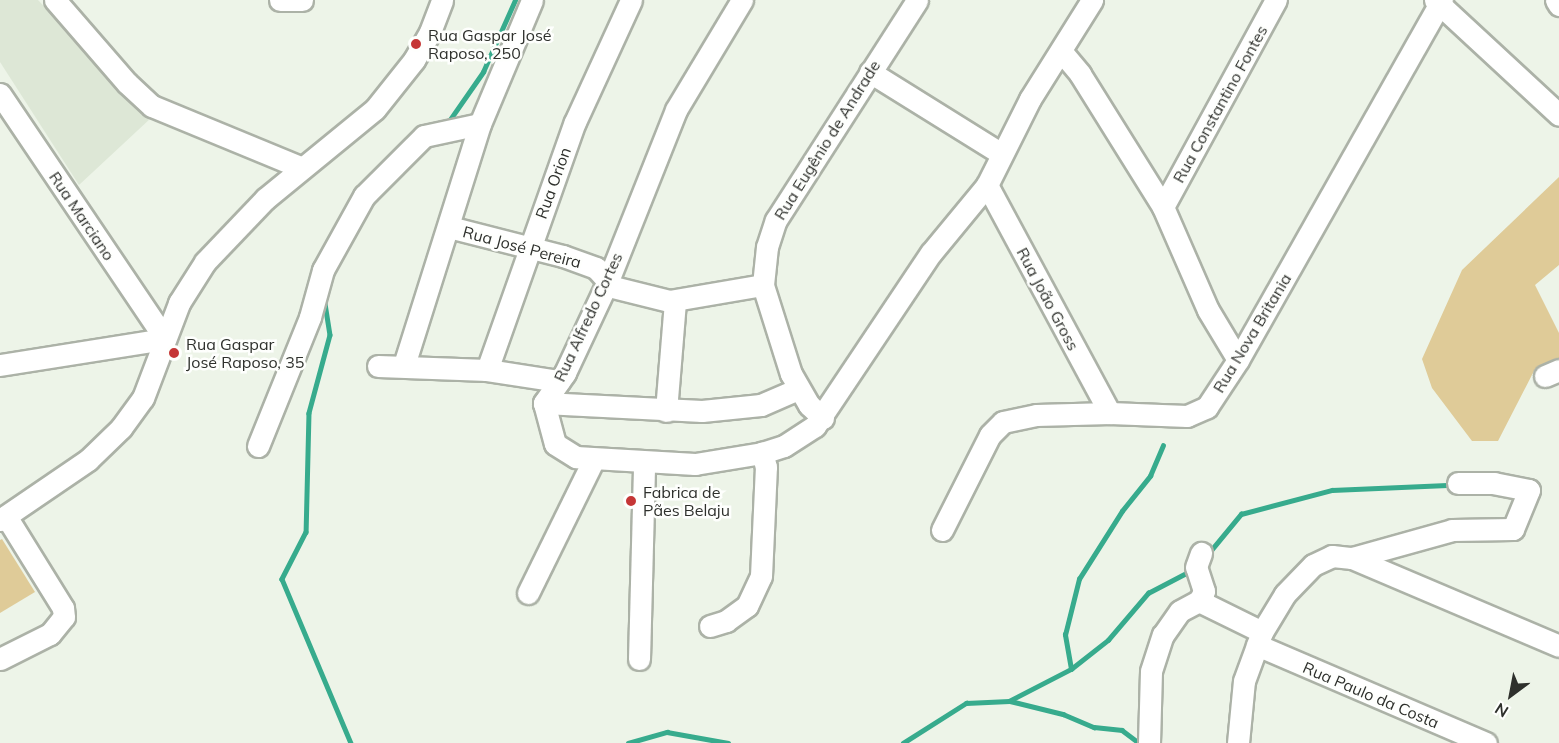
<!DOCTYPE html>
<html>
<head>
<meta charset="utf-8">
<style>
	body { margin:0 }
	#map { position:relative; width:1559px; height:743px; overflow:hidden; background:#edf4e8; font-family:Mulish,sans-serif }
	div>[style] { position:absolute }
	.built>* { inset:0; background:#dde7d6 }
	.green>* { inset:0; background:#dfcb98 }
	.stream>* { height:4.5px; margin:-2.25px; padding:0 2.25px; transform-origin:2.25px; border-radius:2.25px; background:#37ab8d }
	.roads { filter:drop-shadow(2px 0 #acb2a7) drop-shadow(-2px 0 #acb2a7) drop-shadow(0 2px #acb2a7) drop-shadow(0 -2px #acb2a7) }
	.minor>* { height:21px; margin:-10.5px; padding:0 10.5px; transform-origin:10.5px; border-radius:10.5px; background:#fff }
	.dots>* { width:16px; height:16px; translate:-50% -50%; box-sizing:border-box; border:3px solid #fefffd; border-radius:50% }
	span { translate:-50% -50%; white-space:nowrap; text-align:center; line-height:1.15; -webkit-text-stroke:5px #fefffd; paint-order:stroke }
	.poi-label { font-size:16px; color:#2e302c }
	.left { translate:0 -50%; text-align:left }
	.street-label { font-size:16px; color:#2e302c }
	.north { position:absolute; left:1481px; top:665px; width:60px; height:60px; -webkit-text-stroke:4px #fefffd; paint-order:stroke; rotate:212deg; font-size:16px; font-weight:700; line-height:24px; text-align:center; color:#2e302c }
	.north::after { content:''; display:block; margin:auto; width:21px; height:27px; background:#2e302c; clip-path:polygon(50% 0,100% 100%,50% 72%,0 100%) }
</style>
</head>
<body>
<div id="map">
	<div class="built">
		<div style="clip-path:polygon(0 0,38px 0,151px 118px,79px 185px,0 62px)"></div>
	</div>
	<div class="green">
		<div style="clip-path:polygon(1559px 177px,1559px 265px,1535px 285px,1559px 333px,1559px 358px,1535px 369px,1498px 441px,1472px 441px,1432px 388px,1422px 359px,1462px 270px)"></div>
		<div style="clip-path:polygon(2px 539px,35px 592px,0 613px,0 540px)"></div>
	</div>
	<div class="stream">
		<div style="left:449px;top:121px;width:60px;rotate:-55.2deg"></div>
		<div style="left:483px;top:72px;width:79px;rotate:-66deg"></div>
		<div style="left:324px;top:297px;width:38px;rotate:81deg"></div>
		<div style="left:330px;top:335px;width:81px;rotate:105.1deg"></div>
		<div style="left:309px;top:413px;width:119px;rotate:91.4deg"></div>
		<div style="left:306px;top:532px;width:53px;rotate:117.1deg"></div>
		<div style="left:282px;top:579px;width:178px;rotate:67.2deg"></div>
		<div style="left:1208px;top:554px;width:52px;rotate:-50.5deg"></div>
		<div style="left:1241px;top:514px;width:94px;rotate:-14.8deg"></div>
		<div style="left:1332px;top:490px;width:115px;rotate:-2.5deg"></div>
		<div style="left:1071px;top:669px;width:47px;rotate:-38.1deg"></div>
		<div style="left:1108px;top:640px;width:62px;rotate:-49.6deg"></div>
		<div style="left:1148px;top:593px;width:47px;rotate:-27.6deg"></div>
		<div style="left:1010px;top:701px;width:55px;rotate:13.8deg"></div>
		<div style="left:1063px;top:714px;width:34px;rotate:23deg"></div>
		<div style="left:1094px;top:727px;width:28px;rotate:6deg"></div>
		<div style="left:1122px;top:730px;width:21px;rotate:37deg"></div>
		<div style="left:628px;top:743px;width:41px;rotate:-15.8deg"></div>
		<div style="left:667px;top:732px;width:62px;rotate:10.2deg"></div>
		<div style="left:903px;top:743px;width:75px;rotate:-32.4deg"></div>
		<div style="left:966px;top:703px;width:43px;rotate:-2.7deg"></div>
		<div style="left:1009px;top:701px;width:70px;rotate:-27.3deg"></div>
		<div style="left:1071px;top:669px;width:35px;rotate:-100deg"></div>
		<div style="left:1065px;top:635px;width:58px;rotate:-76deg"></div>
		<div style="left:1079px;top:579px;width:80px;rotate:-57.7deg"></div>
		<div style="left:1122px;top:511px;width:45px;rotate:-51.3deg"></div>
		<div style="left:1150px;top:476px;width:33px;rotate:-67deg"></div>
	</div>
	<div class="roads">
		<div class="minor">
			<div style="left:55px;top:0;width:110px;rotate:49.1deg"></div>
			<div style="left:127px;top:83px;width:34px;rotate:43deg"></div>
			<div style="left:152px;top:106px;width:160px;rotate:22.4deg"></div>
			<div style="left:280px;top:0;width:22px"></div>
			<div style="left:742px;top:0;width:128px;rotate:121deg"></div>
			<div style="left:676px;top:110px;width:184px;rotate:111.7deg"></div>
			<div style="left:608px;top:281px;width:102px;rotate:115.1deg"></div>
			<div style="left:565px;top:373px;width:37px;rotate:125deg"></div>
			<div style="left:544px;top:403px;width:42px;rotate:75deg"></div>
			<div style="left:555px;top:444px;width:25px;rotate:32deg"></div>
			<div style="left:576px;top:457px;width:119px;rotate:3.4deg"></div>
			<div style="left:695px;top:464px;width:68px;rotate:-9.3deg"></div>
			<div style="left:762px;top:453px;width:23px;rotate:-18deg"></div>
			<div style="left:784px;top:446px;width:37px;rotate:-33deg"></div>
			<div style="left:815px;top:426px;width:208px;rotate:-56.2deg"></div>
			<div style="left:931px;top:253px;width:88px;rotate:-50.5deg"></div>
			<div style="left:987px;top:185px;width:96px;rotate:-63.4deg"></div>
			<div style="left:1030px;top:99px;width:117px;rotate:-57.9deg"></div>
			<div style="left:1435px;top:0;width:169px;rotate:42.8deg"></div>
			<div style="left:1556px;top:0;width:6px;rotate:59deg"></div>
			<div style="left:1061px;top:51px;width:30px;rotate:50deg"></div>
			<div style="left:1080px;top:74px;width:157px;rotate:58deg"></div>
			<div style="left:1163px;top:207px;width:112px;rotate:66.4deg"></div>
			<div style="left:1208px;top:310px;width:58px;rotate:59deg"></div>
			<div style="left:870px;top:72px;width:153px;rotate:31.9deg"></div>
			<div style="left:0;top:94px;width:295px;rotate:56deg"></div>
			<div style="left:987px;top:185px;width:259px;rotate:61.7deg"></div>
			<div style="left:1163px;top:207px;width:236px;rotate:-61.4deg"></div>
			<div style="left:449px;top:227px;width:118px;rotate:14.3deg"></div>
			<div style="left:563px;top:256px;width:35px;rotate:20deg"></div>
			<div style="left:596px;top:268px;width:25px;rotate:48deg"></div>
			<div style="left:613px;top:287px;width:58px;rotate:14deg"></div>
			<div style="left:669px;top:301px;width:95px;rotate:-9.7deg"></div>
			<div style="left:0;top:365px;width:167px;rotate:-9deg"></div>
			<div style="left:404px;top:365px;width:253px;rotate:-72.5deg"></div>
			<div style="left:480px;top:124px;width:134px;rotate:-67.2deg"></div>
			<div style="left:378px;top:366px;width:109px;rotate:2.1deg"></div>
			<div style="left:487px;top:370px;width:73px;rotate:8.7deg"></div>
			<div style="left:487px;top:370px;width:263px;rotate:-70.5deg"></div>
			<div style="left:575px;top:122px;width:134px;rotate:-65.3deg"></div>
			<div style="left:1545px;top:376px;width:15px;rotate:-23deg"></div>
			<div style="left:544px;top:403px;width:158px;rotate:2.9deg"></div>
			<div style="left:702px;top:411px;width:59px;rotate:-5.8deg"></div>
			<div style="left:761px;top:405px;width:40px;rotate:-23.4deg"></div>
			<div style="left:666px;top:411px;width:109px;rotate:-85.3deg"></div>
			<div style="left:823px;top:418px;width:19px;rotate:-137deg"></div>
			<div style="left:809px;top:405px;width:36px;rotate:-120deg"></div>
			<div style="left:791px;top:374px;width:93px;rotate:-107.5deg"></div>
			<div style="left:763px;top:285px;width:38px;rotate:-84deg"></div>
			<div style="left:767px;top:247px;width:28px;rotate:-72deg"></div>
			<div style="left:776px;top:220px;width:261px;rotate:-57.3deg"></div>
			<div style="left:258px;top:446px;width:139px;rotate:-68deg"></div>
			<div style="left:310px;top:317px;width:49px;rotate:-74.5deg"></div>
			<div style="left:323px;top:270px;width:85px;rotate:-61deg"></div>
			<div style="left:364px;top:196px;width:85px;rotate:-45deg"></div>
			<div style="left:424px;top:136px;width:57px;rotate:-12.1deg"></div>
			<div style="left:0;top:520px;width:107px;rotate:-34.3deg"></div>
			<div style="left:88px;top:460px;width:46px;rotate:-44.1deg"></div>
			<div style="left:121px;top:428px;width:37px;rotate:-54deg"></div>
			<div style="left:143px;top:398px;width:102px;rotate:-69.2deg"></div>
			<div style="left:179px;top:303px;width:49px;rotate:-57.6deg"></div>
			<div style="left:205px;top:262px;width:87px;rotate:-46.4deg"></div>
			<div style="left:265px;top:199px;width:142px;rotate:-39.3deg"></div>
			<div style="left:375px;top:109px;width:63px;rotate:-51.5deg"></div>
			<div style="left:414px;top:60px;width:32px;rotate:-60deg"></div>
			<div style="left:430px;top:32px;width:34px;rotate:-69deg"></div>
			<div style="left:942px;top:530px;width:106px;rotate:-63.2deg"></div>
			<div style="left:990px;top:435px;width:18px;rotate:-45deg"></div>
			<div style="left:1003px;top:422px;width:34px;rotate:-12deg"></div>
			<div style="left:1036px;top:415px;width:74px;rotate:-1.5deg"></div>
			<div style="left:1110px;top:413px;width:77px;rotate:2.2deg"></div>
			<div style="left:1187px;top:416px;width:22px;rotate:-24deg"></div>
			<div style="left:1207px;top:407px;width:56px;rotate:-56.6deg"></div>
			<div style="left:1238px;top:360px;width:414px;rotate:-60.5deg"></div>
			<div style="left:1352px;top:558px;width:225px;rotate:23deg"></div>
			<div style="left:528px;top:593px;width:147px;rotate:-63.8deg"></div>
			<div style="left:1199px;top:601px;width:11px;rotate:-63deg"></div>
			<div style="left:1204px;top:591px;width:25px;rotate:-108deg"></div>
			<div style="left:1196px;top:567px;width:15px;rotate:-70deg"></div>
			<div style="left:710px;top:626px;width:17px;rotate:-17deg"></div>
			<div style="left:726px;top:621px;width:26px;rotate:-36deg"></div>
			<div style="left:747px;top:606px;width:33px;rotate:-65deg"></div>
			<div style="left:761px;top:576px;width:109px;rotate:-87.4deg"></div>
			<div style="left:766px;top:467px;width:15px;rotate:-106deg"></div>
			<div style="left:1257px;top:645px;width:249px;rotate:23.2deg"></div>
			<div style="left:0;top:659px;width:56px;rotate:-26.6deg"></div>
			<div style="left:50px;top:634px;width:22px;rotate:-51deg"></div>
			<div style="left:64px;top:617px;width:9px;rotate:-96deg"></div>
			<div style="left:63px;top:608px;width:108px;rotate:-121.8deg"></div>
			<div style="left:639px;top:659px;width:195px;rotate:-88.5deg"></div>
			<div style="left:1149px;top:743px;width:72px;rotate:-88.4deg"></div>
			<div style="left:1151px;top:671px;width:38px;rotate:-72deg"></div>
			<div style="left:1163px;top:635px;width:29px;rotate:-55deg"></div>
			<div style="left:1180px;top:611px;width:21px;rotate:-28deg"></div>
			<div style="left:1199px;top:601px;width:70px;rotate:26.2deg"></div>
			<div style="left:1238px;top:743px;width:62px;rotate:-84.5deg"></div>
			<div style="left:1244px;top:681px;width:52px;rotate:-69.8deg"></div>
			<div style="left:1262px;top:632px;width:44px;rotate:-58.8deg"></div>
			<div style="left:1285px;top:594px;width:40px;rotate:-46deg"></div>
			<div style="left:1313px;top:565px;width:21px;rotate:-25deg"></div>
			<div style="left:1332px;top:556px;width:20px;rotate:6deg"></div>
			<div style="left:1352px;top:558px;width:104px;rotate:-15.6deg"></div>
			<div style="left:1452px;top:530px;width:61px;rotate:-0.9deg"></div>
			<div style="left:1513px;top:529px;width:42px;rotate:-67.7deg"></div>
			<div style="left:1529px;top:490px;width:36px;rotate:-169deg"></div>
			<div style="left:1494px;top:483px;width:36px;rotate:180deg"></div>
		</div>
	</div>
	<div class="dots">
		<div style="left:416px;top:44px;background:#c53636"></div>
		<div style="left:174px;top:353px;background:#c53636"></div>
		<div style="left:631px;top:501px;background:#c53636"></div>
	</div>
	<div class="poi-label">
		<span class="left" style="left:428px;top:44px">Rua Gaspar José<br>Raposo, 250</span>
		<span class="left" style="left:186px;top:353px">Rua Gaspar<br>José Raposo, 35</span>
		<span class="left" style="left:643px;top:501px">Fabrica de<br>Pães Belaju</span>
	</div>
	<div class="street-label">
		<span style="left:1220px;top:104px;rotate:-61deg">Rua Constantino Fontes</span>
		<span style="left:827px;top:140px;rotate:-58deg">Rua Eugênio de Andrade</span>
		<span style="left:553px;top:183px;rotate:-70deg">Rua Orion</span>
		<span style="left:82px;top:216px;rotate:56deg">Rua Marciano</span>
		<span style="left:522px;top:247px;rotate:15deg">Rua José Pereira</span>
		<span style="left:1048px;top:299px;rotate:62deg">Rua João Gross</span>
		<span style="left:588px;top:317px;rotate:-65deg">Rua Alfredo Cortes</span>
		<span style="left:1252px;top:333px;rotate:-59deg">Rua Nova Britania</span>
		<span style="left:1371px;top:695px;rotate:23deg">Rua Paulo da Costa</span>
	</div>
	<div class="north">N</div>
</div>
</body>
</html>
